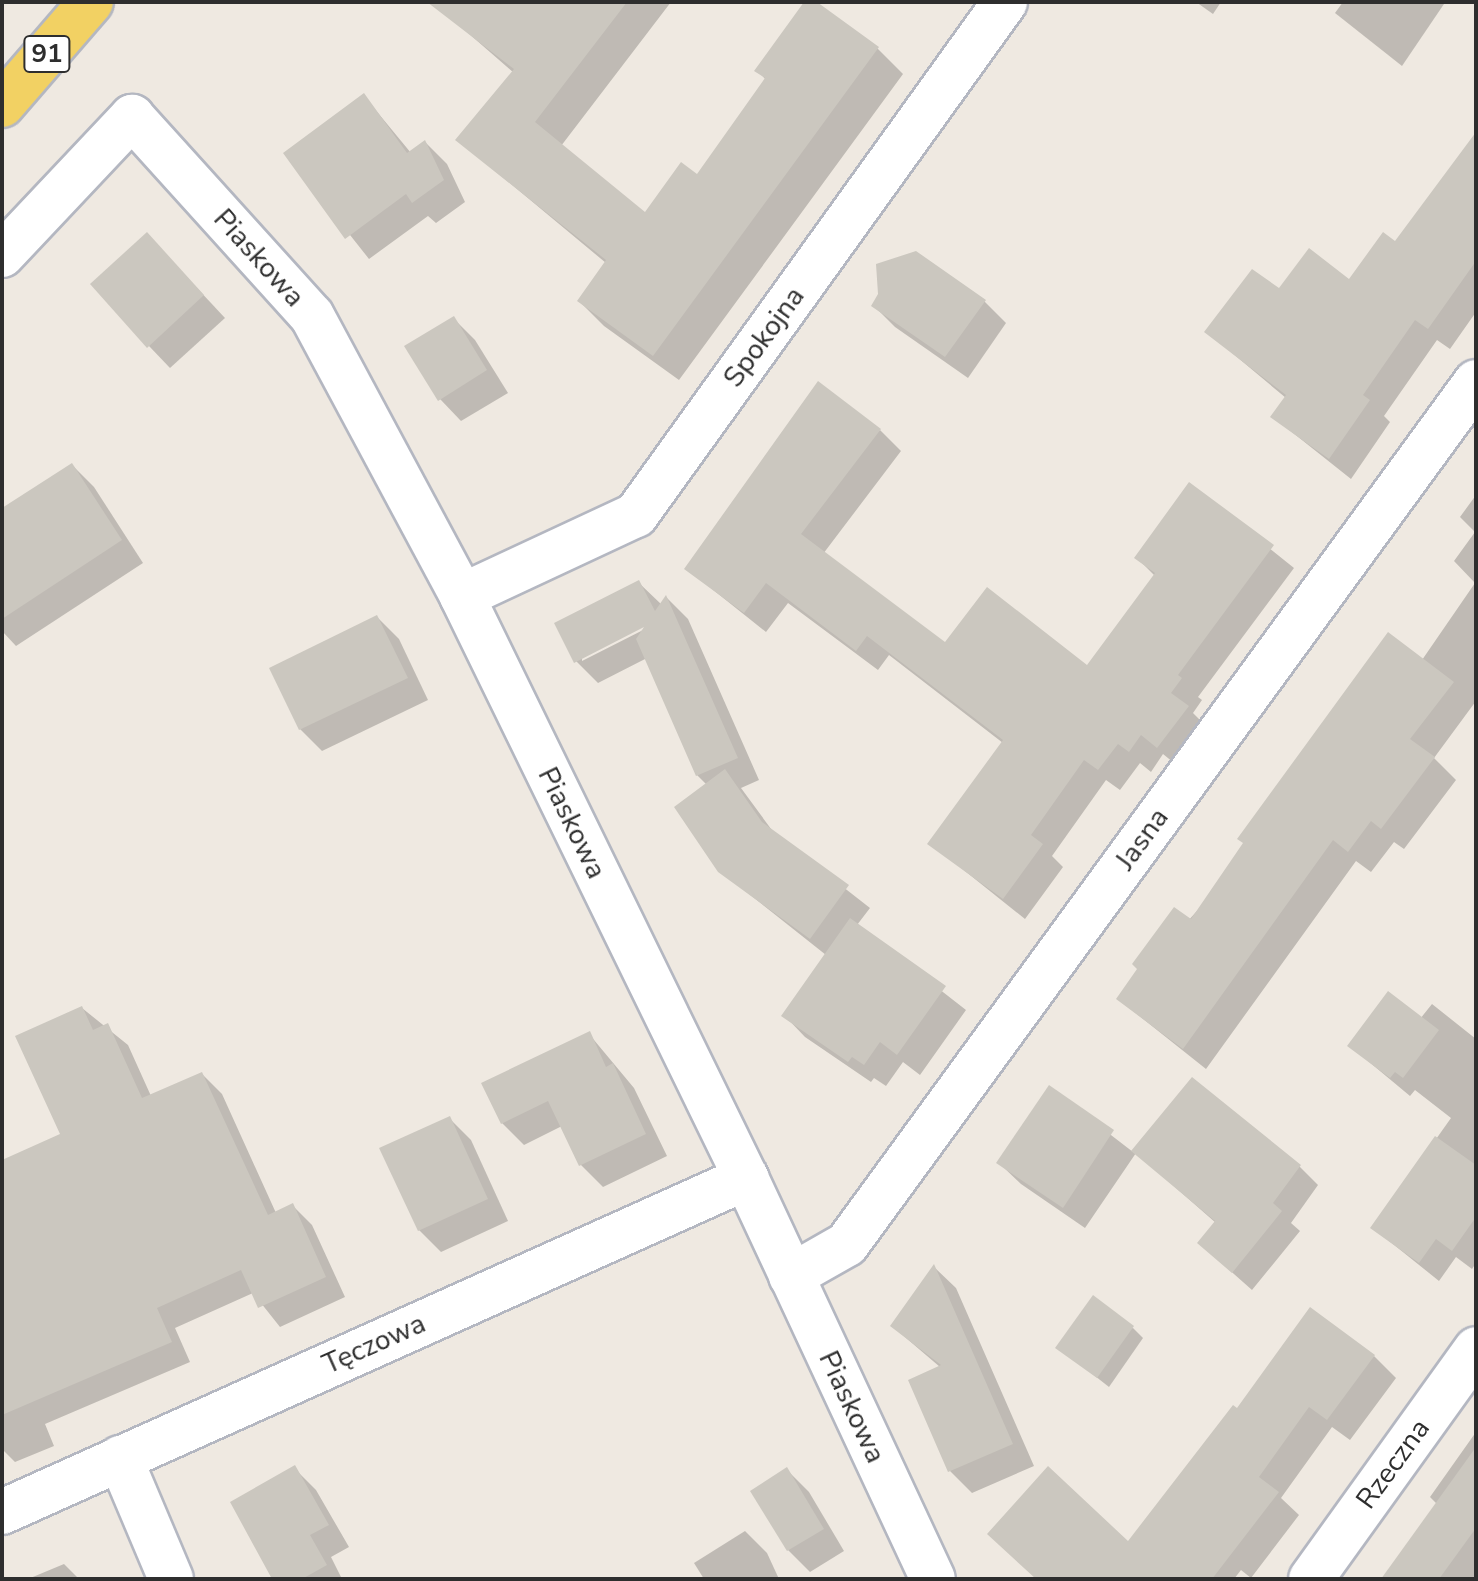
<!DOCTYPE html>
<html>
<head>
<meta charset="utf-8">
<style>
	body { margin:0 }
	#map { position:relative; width:1478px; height:1581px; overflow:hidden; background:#efe9e1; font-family:"Nunito Sans",sans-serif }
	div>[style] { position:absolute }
	.shadow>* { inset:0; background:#0003 }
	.building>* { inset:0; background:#cbc7bf }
	.roads { filter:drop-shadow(2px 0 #b4b7c1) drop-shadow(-2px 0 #b4b7c1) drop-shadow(0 2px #b4b7c1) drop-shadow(0 -2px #b4b7c1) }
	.street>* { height:44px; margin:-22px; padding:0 22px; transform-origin:22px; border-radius:22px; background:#fff }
	.primary>* { height:44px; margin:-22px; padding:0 22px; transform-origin:22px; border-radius:22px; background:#f2d163 }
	span { translate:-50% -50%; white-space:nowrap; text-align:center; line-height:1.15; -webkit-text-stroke:8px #fff; paint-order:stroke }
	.shield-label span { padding:2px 6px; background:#fff; border:2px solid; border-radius:6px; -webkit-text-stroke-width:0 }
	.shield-label { font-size:26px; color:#2e2e2e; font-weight:700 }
	.street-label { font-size:28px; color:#2e2e2e }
	.frame { position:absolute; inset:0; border:4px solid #2e2e2e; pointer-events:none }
</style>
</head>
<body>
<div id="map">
	<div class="shadow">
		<div style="clip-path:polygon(465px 2px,671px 2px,561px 146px,646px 215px,698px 176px,766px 80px,757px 70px,807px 2px,878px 49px,903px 74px,679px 380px,604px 326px,579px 301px,606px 263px,458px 140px,514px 73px,452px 19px)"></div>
		<div style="clip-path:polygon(1196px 2px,1221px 2px,1213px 14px)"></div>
		<div style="clip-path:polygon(1343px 2px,1442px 2px,1444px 4px,1402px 66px,1335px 13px)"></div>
		<div style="clip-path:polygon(364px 96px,411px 153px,425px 142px,447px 164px,465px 202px,436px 223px,428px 216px,369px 259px,286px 154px)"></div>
		<div style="clip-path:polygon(1476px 138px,1476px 312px,1450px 349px,1437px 340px,1384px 416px,1390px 422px,1351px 479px,1273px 417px,1286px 398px,1207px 332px,1279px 291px,1349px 282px,1396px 244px)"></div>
		<div style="clip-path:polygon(168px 257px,225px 318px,170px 368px,149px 346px)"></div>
		<div style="clip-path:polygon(984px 301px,1006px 323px,968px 378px,895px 327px,873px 305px)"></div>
		<div style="clip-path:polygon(453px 318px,475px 340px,508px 393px,461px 421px,440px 399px)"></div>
		<div style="clip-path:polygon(880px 430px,901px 451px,823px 554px,945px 644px,1087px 668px,1155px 576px,1137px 558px,1190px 485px,1294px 568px,1198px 697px,1202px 700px,1193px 713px,1208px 728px,1179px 767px,1163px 754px,1151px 772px,1140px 763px,1120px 790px,1106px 780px,1052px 856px,1063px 867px,1025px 919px,930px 843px,1003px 743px,889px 655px,878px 670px,788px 603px,766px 632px,687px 569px)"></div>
		<div style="clip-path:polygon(72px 465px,94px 487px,143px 563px,16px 646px,2px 631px,2px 511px)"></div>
		<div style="clip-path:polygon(1476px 495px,1476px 701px,1434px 758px,1456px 780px,1404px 849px,1394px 842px,1371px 872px,1356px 861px,1206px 1069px,1118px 999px,1422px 660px,1475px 583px,1454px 561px,1475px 532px,1460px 517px)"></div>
		<div style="clip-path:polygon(evenodd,639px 583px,662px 605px,667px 598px,688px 619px,759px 780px,741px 788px,774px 833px,870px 908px,857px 925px,966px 1010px,920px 1075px,903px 1062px,886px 1086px,874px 1078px,871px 1082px,805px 1037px,784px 1015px,826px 955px,720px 871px,707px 785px,697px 775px,647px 658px,598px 683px,576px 661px,639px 583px,652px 621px,653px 625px,582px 661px,582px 657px,652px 621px)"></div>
		<div style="clip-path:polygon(377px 617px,399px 639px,428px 700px,322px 751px,300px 729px)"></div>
		<div style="clip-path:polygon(1432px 1004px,1476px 1039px,1476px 1263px,1472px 1269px,1456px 1257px,1439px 1281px,1373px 1228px,1451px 1118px,1415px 1090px,1410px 1096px,1350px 1046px,1420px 1019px)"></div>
		<div style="clip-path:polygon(82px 1008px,128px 1045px,151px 1096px,202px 1074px,222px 1094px,276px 1213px,292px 1205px,312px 1225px,345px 1297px,280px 1327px,253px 1293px,175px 1328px,190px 1362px,45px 1424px,54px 1446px,15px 1462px,2px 1449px,2px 1162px,62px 1135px)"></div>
		<div style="clip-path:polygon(589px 1034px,634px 1088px,667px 1156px,603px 1187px,581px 1165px,562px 1126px,524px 1145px,502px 1123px)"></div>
		<div style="clip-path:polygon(1050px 1088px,1133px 1152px,1299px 1166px,1318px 1185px,1291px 1223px,1300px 1231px,1252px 1290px,1199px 1243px,1216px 1223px,1136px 1153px,1085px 1228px,1021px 1184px,999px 1163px)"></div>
		<div style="clip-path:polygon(449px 1118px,471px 1140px,508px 1221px,441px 1252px,419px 1230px)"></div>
		<div style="clip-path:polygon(934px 1267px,956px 1288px,1034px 1466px,972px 1493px,950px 1471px,910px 1381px,940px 1367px,892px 1326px)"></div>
		<div style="clip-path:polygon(1133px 1328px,1143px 1338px,1109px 1387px,1058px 1347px)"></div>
		<div style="clip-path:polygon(1374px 1356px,1396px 1378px,1350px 1440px,1332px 1427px,1281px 1498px,1299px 1515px,1251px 1578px,1241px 1570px,1234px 1579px,1037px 1579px,1128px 1544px)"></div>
		<div style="clip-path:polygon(1476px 1432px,1476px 1579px,1383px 1579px,1437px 1504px,1430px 1497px)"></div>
		<div style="clip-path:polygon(294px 1468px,316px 1490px,349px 1547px,331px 1557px,342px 1579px,274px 1579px)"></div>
		<div style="clip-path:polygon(787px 1470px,809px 1492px,844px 1551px,810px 1572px,788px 1550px)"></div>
		<div style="clip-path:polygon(745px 1531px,767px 1553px,779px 1579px,704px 1579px,694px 1563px)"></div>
		<div style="clip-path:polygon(64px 1564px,79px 1579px,28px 1579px)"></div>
	</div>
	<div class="building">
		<div style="clip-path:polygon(427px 2px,627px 2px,535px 122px,645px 212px,681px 162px,697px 174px,765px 78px,754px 71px,804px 2px,817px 2px,879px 47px,653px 356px,577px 301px,606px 260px,455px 140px,514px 69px)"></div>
		<div style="clip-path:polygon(364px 93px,407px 153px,425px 140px,444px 180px,412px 203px,406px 194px,345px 239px,283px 153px)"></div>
		<div style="clip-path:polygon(1476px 132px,1476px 261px,1428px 329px,1415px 320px,1363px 395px,1370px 400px,1329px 459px,1270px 417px,1286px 395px,1204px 332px,1252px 269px,1279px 288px,1309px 248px,1349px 279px,1383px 232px,1395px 241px)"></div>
		<div style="clip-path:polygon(147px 232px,204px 295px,147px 348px,90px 284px)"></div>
		<div style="clip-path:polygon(916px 251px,986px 300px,945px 357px,871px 306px,878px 294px,876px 264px)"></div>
		<div style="clip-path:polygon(454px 316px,487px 370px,438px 401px,404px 346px)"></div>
		<div style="clip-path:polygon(818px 381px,881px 429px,801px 534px,945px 642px,987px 587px,1087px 665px,1155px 573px,1134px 558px,1189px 482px,1274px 545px,1178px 675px,1182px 678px,1171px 693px,1189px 706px,1157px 748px,1141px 735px,1129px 752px,1118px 744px,1098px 770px,1084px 760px,1031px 835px,1043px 844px,1003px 899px,927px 844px,1003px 740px,867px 636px,856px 651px,766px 583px,744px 613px,684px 569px)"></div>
		<div style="clip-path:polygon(72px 463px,122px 540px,2px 619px,2px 508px)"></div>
		<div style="clip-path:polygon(639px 580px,655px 611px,666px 595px,738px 758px,696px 776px,636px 639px,644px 627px,574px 663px,554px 623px)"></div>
		<div style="clip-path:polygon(377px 615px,408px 678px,299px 730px,269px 668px)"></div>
		<div style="clip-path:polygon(1388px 632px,1454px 682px,1410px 739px,1435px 757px,1381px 829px,1371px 821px,1348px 852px,1333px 840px,1183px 1049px,1116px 999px,1137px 969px,1132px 964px,1174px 907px,1191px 919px,1243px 843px,1237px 839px)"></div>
		<div style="clip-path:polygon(725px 769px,762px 822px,849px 885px,810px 939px,718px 872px,674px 807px)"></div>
		<div style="clip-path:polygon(850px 918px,946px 986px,897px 1055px,880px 1042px,864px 1065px,852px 1057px,848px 1062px,781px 1016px)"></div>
		<div style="clip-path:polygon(1388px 991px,1439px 1030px,1403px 1078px,1395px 1072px,1390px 1078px,1347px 1046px)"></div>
		<div style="clip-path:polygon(82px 1006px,93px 1030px,108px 1023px,142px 1098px,202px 1072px,268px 1215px,293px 1203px,326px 1277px,258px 1308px,241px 1270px,157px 1308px,172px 1342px,2px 1415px,2px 1160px,60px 1134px,15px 1036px)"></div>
		<div style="clip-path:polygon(590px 1031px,606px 1067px,613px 1063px,646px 1134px,579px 1166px,548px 1101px,501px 1124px,481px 1083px)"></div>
		<div style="clip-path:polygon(1192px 1077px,1301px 1165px,1273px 1203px,1282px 1211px,1232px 1273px,1197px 1243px,1215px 1221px,1131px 1151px)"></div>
		<div style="clip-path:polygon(1049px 1085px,1114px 1130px,1063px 1208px,996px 1163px)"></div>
		<div style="clip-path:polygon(450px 1116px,488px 1199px,418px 1231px,379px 1148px)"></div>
		<div style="clip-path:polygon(1435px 1136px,1476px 1165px,1476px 1217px,1452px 1251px,1436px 1239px,1419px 1263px,1370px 1228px)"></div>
		<div style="clip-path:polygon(934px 1264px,1013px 1444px,948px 1472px,908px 1380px,941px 1365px,890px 1326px)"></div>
		<div style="clip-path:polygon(1093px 1295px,1134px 1326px,1097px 1378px,1055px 1348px)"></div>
		<div style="clip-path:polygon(1310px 1307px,1375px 1355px,1327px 1420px,1309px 1407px,1259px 1477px,1279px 1492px,1212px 1579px,1036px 1579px,987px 1534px,1048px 1466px,1128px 1541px,1233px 1405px,1237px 1408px)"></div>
		<div style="clip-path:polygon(1476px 1447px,1476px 1528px,1439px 1579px,1381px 1579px)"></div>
		<div style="clip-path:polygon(295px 1465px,329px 1525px,310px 1535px,327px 1565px,302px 1579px,272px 1579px,230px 1502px)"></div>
		<div style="clip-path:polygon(787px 1467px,824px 1529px,787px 1551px,750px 1491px)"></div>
	</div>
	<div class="roads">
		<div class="street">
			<div style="left:2px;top:255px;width:190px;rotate:-46.7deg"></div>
			<div style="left:132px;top:117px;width:268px;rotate:47.9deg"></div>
			<div style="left:312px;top:316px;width:318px;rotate:61.8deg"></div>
			<div style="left:462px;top:596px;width:648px;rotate:63.99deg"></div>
			<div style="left:746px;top:1178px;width:442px;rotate:65deg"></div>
			<div style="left:462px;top:596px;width:192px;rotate:-25deg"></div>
			<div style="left:636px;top:515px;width:632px;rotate:-54.27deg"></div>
			<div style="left:791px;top:1276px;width:64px;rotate:-29.7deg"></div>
			<div style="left:847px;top:1244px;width:1067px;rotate:-53.88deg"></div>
			<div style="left:120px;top:1458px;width:131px;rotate:67.1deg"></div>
			<div style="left:2px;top:1512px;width:816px;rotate:-24.18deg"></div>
			<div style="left:1311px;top:1579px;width:283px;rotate:-54.3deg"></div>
		</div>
		<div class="primary">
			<div style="left:2px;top:105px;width:136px;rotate:-49.2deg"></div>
		</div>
	</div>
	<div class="shield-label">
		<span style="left:47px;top:54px">91</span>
	</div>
	<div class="street-label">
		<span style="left:259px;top:258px;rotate:48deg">Piaskowa</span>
		<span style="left:764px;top:337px;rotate:-54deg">Spokojna</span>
		<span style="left:572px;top:823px;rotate:64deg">Piaskowa</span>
		<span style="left:1142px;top:839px;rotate:-54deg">Jasna</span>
		<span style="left:374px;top:1344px;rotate:-24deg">Tęczowa</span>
		<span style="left:852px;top:1407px;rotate:65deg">Piaskowa</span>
		<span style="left:1393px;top:1464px;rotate:-54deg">Rzeczna</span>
	</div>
	<div class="frame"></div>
</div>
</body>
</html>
